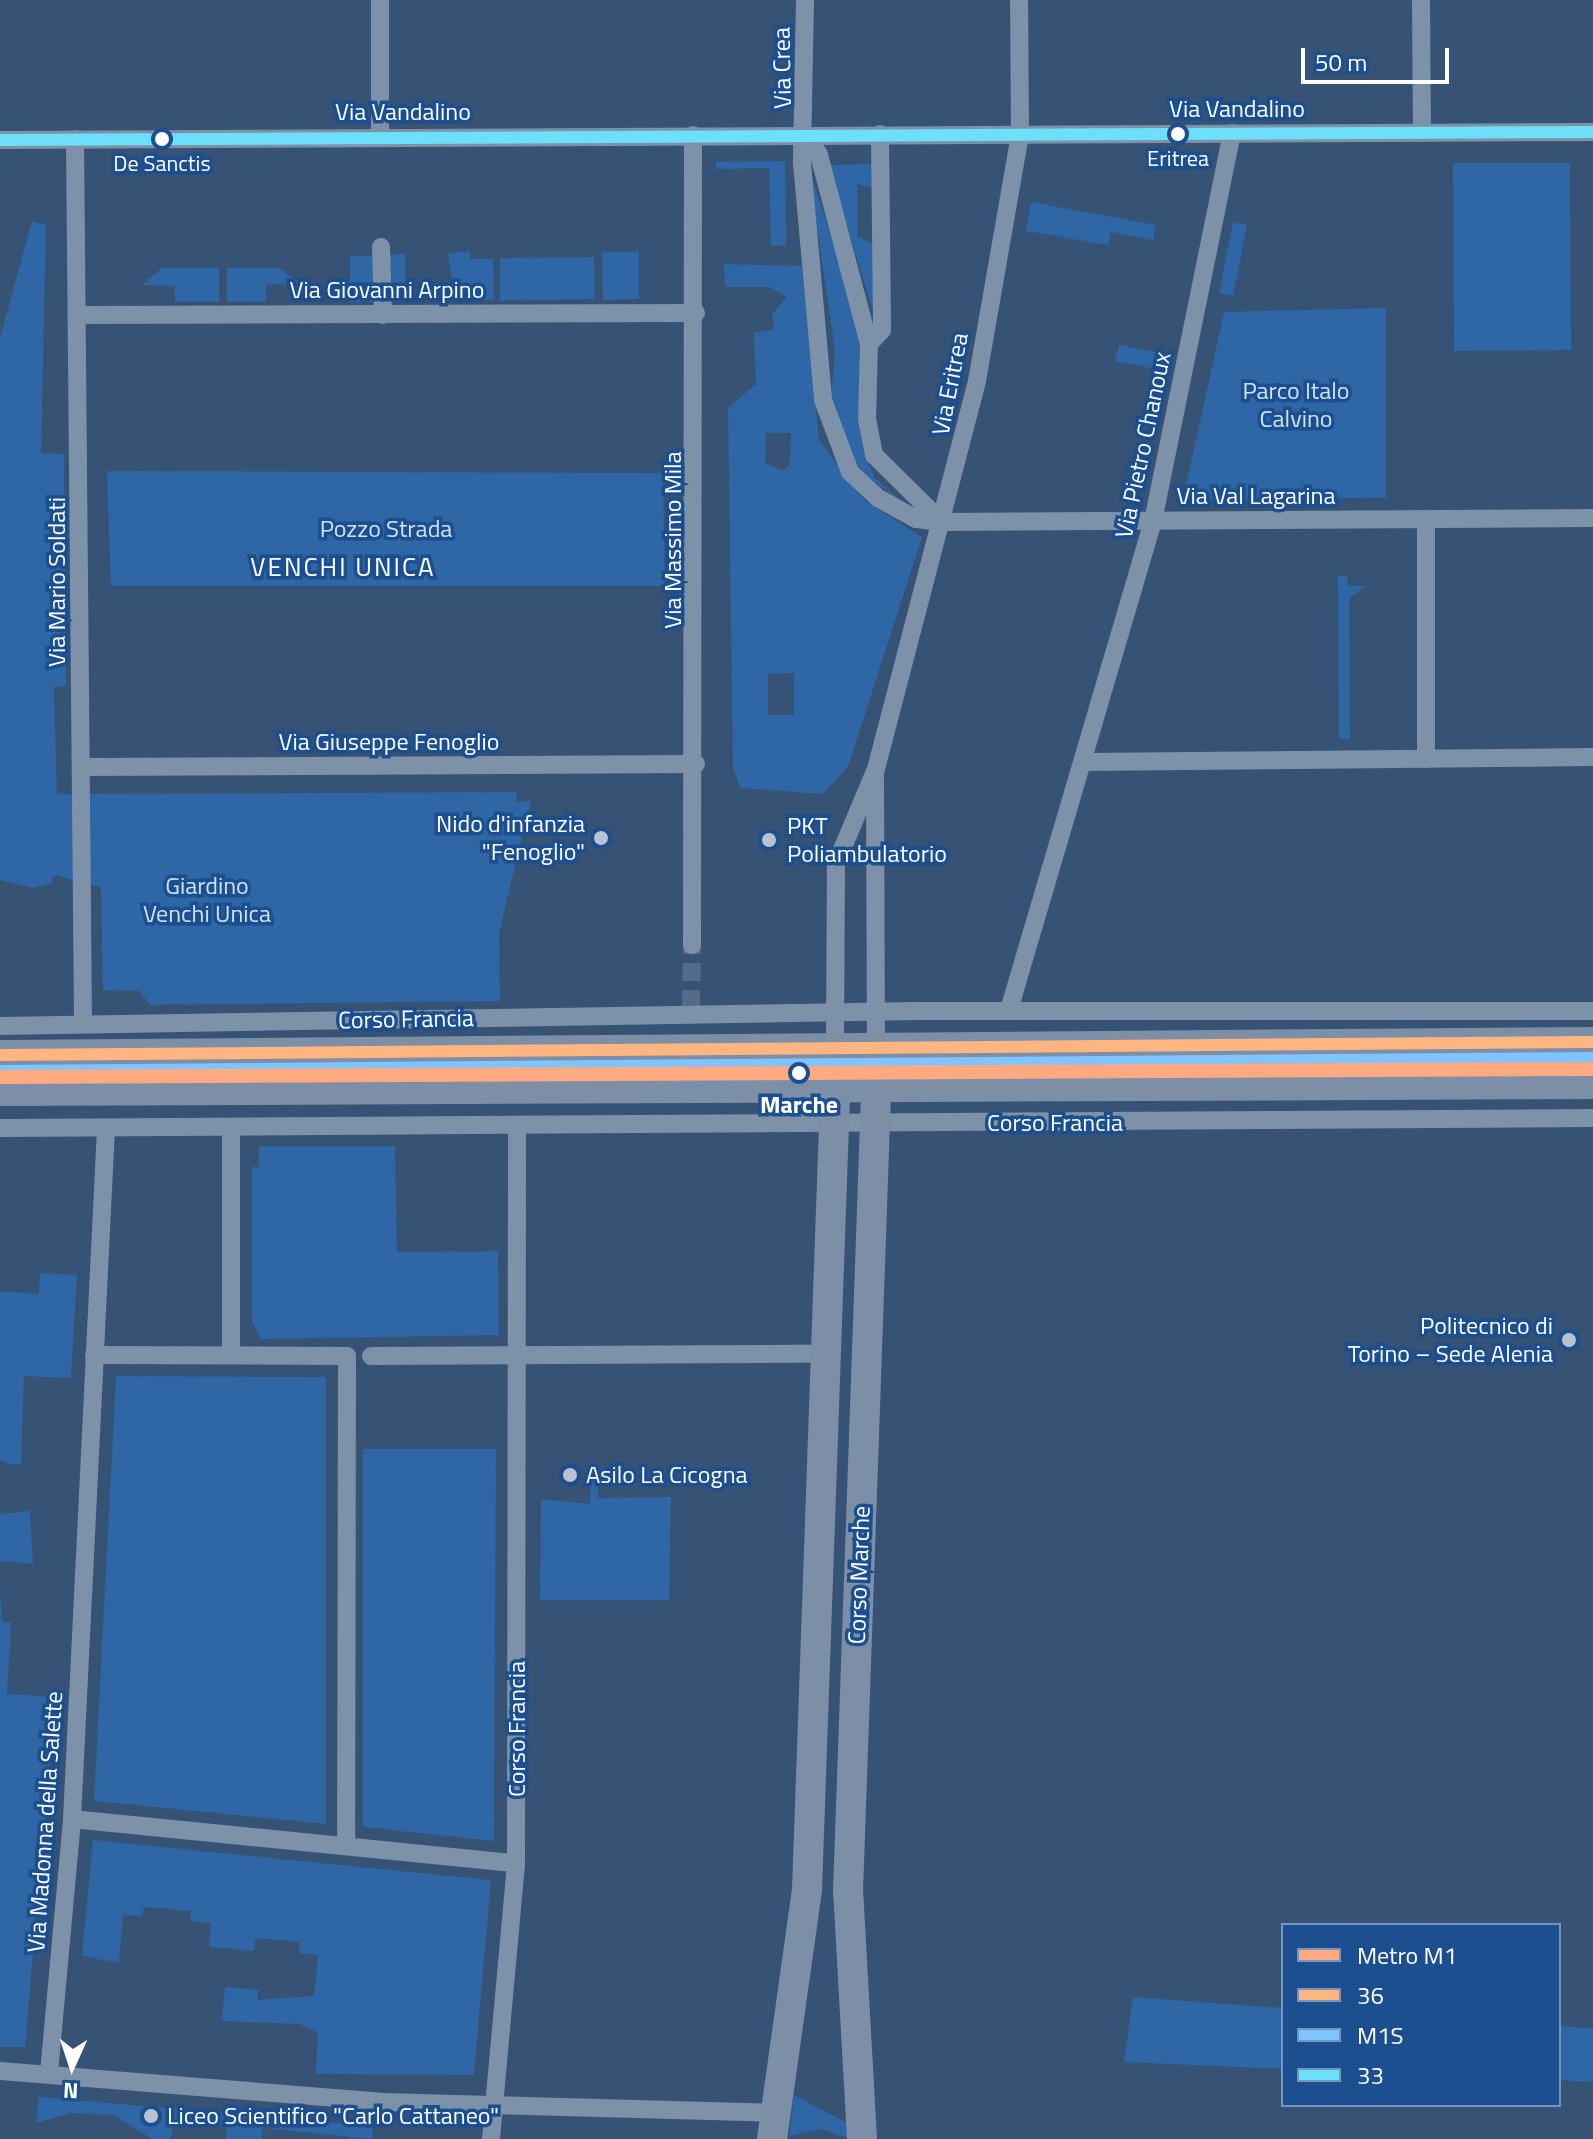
<!DOCTYPE html>
<html>
<head>
<meta charset="utf-8">
<style>
	body { margin:0 }
	#map { position:relative; width:1593px; height:2139px; overflow:hidden; background:#365274; font-family:"Titillium Web",sans-serif }
	div>[style] { position:absolute }
	.green>* { inset:0; background:#2f66a5 }
	.minor-tunnel>* { height:18px; margin-top:-9px; transform-origin:0; background:repeating-linear-gradient(90deg,#546c89 0 18px,transparent 0 27px) }
	.minor>* { height:18px; margin:-9px; padding:0 9px; transform-origin:9px; border-radius:9px; background:#7d92a8 }
	.primary>* { height:30px; margin:-15px; padding:0 15px; transform-origin:15px; border-radius:15px; background:#7d8ea7 }
	.bus-1>* { height:12px; margin:-6px; padding:0 6px; transform-origin:6px; border-radius:6px; background:#ffb580 }
	.bus-2>* { height:12px; margin:-6px; padding:0 6px; transform-origin:6px; border-radius:6px; background:#80c4ff }
	.bus-3>* { height:12px; margin:-6px; padding:0 6px; transform-origin:6px; border-radius:6px; background:#6ddff8 }
	.metro-1>* { height:14px; margin:-7px; padding:0 7px; transform-origin:7px; border-radius:7px; background:#ffa980 }
	.dots>* { width:22px; height:22px; translate:-50% -50%; box-sizing:border-box; border:4px solid #1b4f8f; border-radius:50% }
	span { translate:-50% -50%; white-space:nowrap; text-align:center; line-height:1.15; -webkit-text-stroke:7px #1b4f8f; paint-order:stroke }
	.bus-label { font-size:22px; color:#fff }
	.street-label { font-size:24px; color:#fff }
	.park-label { font-size:24px; color:#cfe3fa }
	.poi-label { font-size:24px; color:#fff }
	.right { translate:-100% -50%; text-align:right }
	.left { translate:0 -50%; text-align:left }
	.stop-label { font-size:24px; color:#fff; font-weight:700 }
	.neighbourhood-label { font-size:26px; color:#fff; letter-spacing:2px }
	.legend { position:absolute; left:1281px; top:1923px; width:280px; height:184px; box-sizing:border-box; background:#1b4f8f; border:2px solid #7695bc; margin:0; padding:10px 14px; list-style:none; font-size:24px; color:#fff }
	.legend li { display:flex; align-items:center; gap:16px; height:40px }
	.legend b { width:40px; border:2px solid #7695bc }
	.north { position:absolute; left:32px; top:2027px; width:80px; height:80px; -webkit-text-stroke:6px #1b4f8f; paint-order:stroke; rotate:183deg; font-size:22px; font-weight:700; line-height:32px; text-align:center; color:#fff }
	.north::after { content:''; display:block; margin:auto; width:28px; height:36px; background:#fff; clip-path:polygon(50% 0,100% 100%,50% 72%,0 100%) }
	.scale { position:absolute; left:1301px; top:48px; width:148px; height:36px; box-sizing:border-box; border:4px solid #fff; border-top:0; padding-left:10px; font-size:24px; line-height:28px; white-space:nowrap; color:#fff; -webkit-text-stroke:6px #1b4f8f; paint-order:stroke }
</style>
</head>
<body>
<div id="map">
	<div class="green">
		<div style="clip-path:polygon(785px 161px,786px 246px,771px 246px,769px 168px,716px 169px,716px 162px)"></div>
		<div style="clip-path:polygon(1453px 163px,1570px 163px,1571px 350px,1454px 351px)"></div>
		<div style="clip-path:polygon(872px 164px,872px 188px,857px 184px,857px 237px,873px 244px,873px 310px,828px 165px)"></div>
		<div style="clip-path:polygon(808px 166px,858px 317px,864px 453px,875px 478px,908px 507px,863px 473px,847px 450px,831px 398px,835px 350px)"></div>
		<div style="clip-path:polygon(1031px 202px,1156px 225px,1153px 240px,1111px 232px,1108px 245px,1026px 231px)"></div>
		<div style="clip-path:polygon(32px 221px,46px 225px,41px 453px,64px 454px,66px 686px,54px 687px,57px 794px,517px 792px,516px 802px,531px 801px,499px 933px,500px 1001px,150px 1005px,139px 991px,103px 990px,101px 887px,53px 875px,52px 883px,33px 888px,0 880px,0 338px)"></div>
		<div style="clip-path:polygon(1233px 222px,1247px 225px,1233px 296px,1219px 293px)"></div>
		<div style="clip-path:polygon(470px 251px,470px 259px,493px 259px,494px 300px,455px 301px,448px 254px)"></div>
		<div style="clip-path:polygon(639px 251px,639px 299px,603px 300px,602px 252px)"></div>
		<div style="clip-path:polygon(405px 254px,406px 302px,389px 302px,388px 255px)"></div>
		<div style="clip-path:polygon(350px 256px,374px 256px,375px 302px,350px 302px)"></div>
		<div style="clip-path:polygon(594px 257px,595px 299px,500px 301px,500px 258px)"></div>
		<div style="clip-path:polygon(evenodd,724px 264px,802px 266px,819px 440px,863px 499px,922px 537px,848px 767px,823px 794px,740px 788px,733px 767px,728px 408px,756px 384px,754px 333px,774px 329px,772px 314px,787px 297px,769px 287px,725px 287px,724px 264px,766px 433px,791px 433px,790px 465px,783px 470px,765px 464px,766px 433px,724px 264px,794px 673px,794px 715px,768px 715px,768px 674px,794px 673px)"></div>
		<div style="clip-path:polygon(162px 268px,219px 268px,219px 302px,175px 302px,175px 286px,142px 285px)"></div>
		<div style="clip-path:polygon(227px 268px,279px 268px,301px 284px,266px 285px,266px 302px,227px 302px)"></div>
		<div style="clip-path:polygon(1386px 308px,1386px 498px,1183px 499px,1224px 312px)"></div>
		<div style="clip-path:polygon(1119px 345px,1159px 353px,1156px 369px,1115px 361px)"></div>
		<div style="clip-path:polygon(107px 471px,663px 473px,665px 586px,111px 586px)"></div>
		<div style="clip-path:polygon(1338px 576px,1347px 576px,1348px 586px,1365px 586px,1349px 599px,1350px 739px,1339px 739px)"></div>
		<div style="clip-path:polygon(259px 1146px,395px 1146px,397px 1252px,498px 1251px,499px 1335px,261px 1339px,252px 1322px,252px 1167px,259px 1167px)"></div>
		<div style="clip-path:polygon(40px 1273px,77px 1275px,71px 1378px,24px 1376px,21px 1464px,9px 1464px,0 1460px,0 1291px,39px 1294px)"></div>
		<div style="clip-path:polygon(116px 1376px,326px 1377px,326px 1824px,94px 1801px)"></div>
		<div style="clip-path:polygon(363px 1449px,496px 1449px,494px 1841px,363px 1827px)"></div>
		<div style="clip-path:polygon(591px 1476px,598px 1476px,598px 1498px,671px 1497px,669px 1600px,540px 1600px,541px 1499px,590px 1504px)"></div>
		<div style="clip-path:polygon(30px 1511px,33px 1564px,0 1561px,0 1514px)"></div>
		<div style="clip-path:polygon(0 1590px,2px 1621px,11px 1623px,7px 1694px,55px 1697px,25px 2047px,0 2047px)"></div>
		<div style="clip-path:polygon(93px 1840px,491px 1880px,474px 2075px,316px 2074px,318px 2033px,300px 2024px,222px 2021px,225px 1987px,258px 1990px,258px 2000px,314px 1996px,318px 1955px,299px 1953px,300px 1942px,255px 1938px,254px 1951px,209px 1947px,211px 1923px,191px 1921px,191px 1911px,144px 1907px,142px 1916px,123px 1915px,119px 1963px,82px 1956px)"></div>
		<div style="clip-path:polygon(1133px 1997px,1283px 2008px,1283px 2069px,1124px 2062px)"></div>
		<div style="clip-path:polygon(1559px 2026px,1593px 2028px,1593px 2082px,1559px 2080px)"></div>
		<div style="clip-path:polygon(794px 2095px,849px 2124px,850px 2139px,822px 2129px,789px 2136px)"></div>
		<div style="clip-path:polygon(39px 2097px,373px 2126px,372px 2139px,263px 2128px,261px 2139px,226px 2139px,227px 2126px,173px 2121px,171px 2139px,152px 2139px,114px 2115px,72px 2113px,36px 2123px)"></div>
	</div>
	<div class="minor-tunnel">
		<div style="left:691px;top:1008px;width:63px;rotate:-89.1deg"></div>
	</div>
	<div class="minor">
		<div style="left:805px;top:0;width:163px;rotate:91.1deg"></div>
		<div style="left:802px;top:163px;width:238px;rotate:84.9deg"></div>
		<div style="left:823px;top:400px;width:77px;rotate:69.4deg"></div>
		<div style="left:850px;top:472px;width:38px;rotate:43deg"></div>
		<div style="left:878px;top:498px;width:43px;rotate:28.9deg"></div>
		<div style="left:916px;top:519px;width:26px;rotate:7deg"></div>
		<div style="left:942px;top:522px;width:651px;rotate:-0.35deg"></div>
		<div style="left:1421px;top:0;width:133px;rotate:89.6deg"></div>
		<div style="left:880px;top:134px;width:196px;rotate:89.4deg"></div>
		<div style="left:882px;top:330px;width:19px;rotate:133deg"></div>
		<div style="left:869px;top:344px;width:75px;rotate:91.5deg"></div>
		<div style="left:867px;top:419px;width:37px;rotate:79deg"></div>
		<div style="left:874px;top:455px;width:95px;rotate:44.6deg"></div>
		<div style="left:807px;top:135px;width:23px;rotate:59deg"></div>
		<div style="left:819px;top:155px;width:196px;rotate:75.2deg"></div>
		<div style="left:380px;top:136px;width:136px;rotate:-90deg"></div>
		<div style="left:75px;top:139px;width:885px;rotate:89.48deg"></div>
		<div style="left:0;top:140px;width:1593px;rotate:-0.29deg"></div>
		<div style="left:381px;top:247px;width:68px;rotate:88.3deg"></div>
		<div style="left:78px;top:315px;width:618px;rotate:-0.19deg"></div>
		<div style="left:1426px;top:759px;width:240px;rotate:-90deg"></div>
		<div style="left:1084px;top:762px;width:509px;rotate:-0.56deg"></div>
		<div style="left:82px;top:767px;width:614px;rotate:-0.28deg"></div>
		<div style="left:875px;top:776px;width:268px;rotate:89.8deg"></div>
		<div style="left:692px;top:945px;width:810px;rotate:-89.93deg"></div>
		<div style="left:1009px;top:1010px;width:510px;rotate:-73.59deg"></div>
		<div style="left:1153px;top:521px;width:396px;rotate:-78.5deg"></div>
		<div style="left:0;top:1026px;width:917px;rotate:-0.94deg"></div>
		<div style="left:917px;top:1011px;width:676px"></div>
		<div style="left:835px;top:1044px;width:180px;rotate:-89.7deg"></div>
		<div style="left:836px;top:864px;width:103px;rotate:-67.2deg"></div>
		<div style="left:876px;top:769px;width:401px;rotate:-75.4deg"></div>
		<div style="left:977px;top:381px;width:251px;rotate:-80.1deg"></div>
		<div style="left:1020px;top:134px;width:134px;rotate:-90.4deg"></div>
		<div style="left:231px;top:1127px;width:228px;rotate:90deg"></div>
		<div style="left:0;top:1128px;width:1593px;rotate:-0.36deg"></div>
		<div style="left:94px;top:1355px;width:253px;rotate:0.2deg"></div>
		<div style="left:347px;top:1356px;width:490px;rotate:90.1deg"></div>
		<div style="left:371px;top:1356px;width:457px;rotate:-0.3deg"></div>
		<div style="left:72px;top:1819px;width:446px;rotate:5.7deg"></div>
		<div style="left:0;top:2071px;width:385px;rotate:4.6deg"></div>
		<div style="left:384px;top:2102px;width:391px;rotate:1.6deg"></div>
		<div style="left:49px;top:2073px;width:255px;rotate:-84.8deg"></div>
		<div style="left:72px;top:1819px;width:692px;rotate:-87.18deg"></div>
		<div style="left:491px;top:2139px;width:277px;rotate:-84.8deg"></div>
		<div style="left:516px;top:1863px;width:737px;rotate:-89.92deg"></div>
	</div>
	<div class="primary">
		<div style="left:0;top:1055px;width:1593px;rotate:-0.47deg"></div>
		<div style="left:0;top:1091px;width:1593px;rotate:-0.25deg"></div>
		<div style="left:772px;top:2139px;width:251px;rotate:-82deg"></div>
		<div style="left:807px;top:1890px;width:825px;rotate:-87.98deg"></div>
		<div style="left:862px;top:2139px;width:247px;rotate:-93.2deg"></div>
		<div style="left:848px;top:1892px;width:827px;rotate:-87.99deg"></div>
	</div>
	<div class="bus-1">
		<div style="left:0;top:1055px;width:1593px;rotate:-0.47deg"></div>
	</div>
	<div class="bus-2">
		<div style="left:0;top:1071px;width:1593px;rotate:-0.47deg"></div>
	</div>
	<div class="bus-3">
		<div style="left:0;top:140px;width:1593px;rotate:-0.29deg"></div>
	</div>
	<div class="metro-1">
		<div style="left:0;top:1077px;width:1593px;rotate:-0.29deg"></div>
	</div>
	<div class="dots">
		<div style="left:1178px;top:134px;background:#fff"></div>
		<div style="left:162px;top:139px;background:#fff"></div>
		<div style="left:601px;top:838px;background:#b9c2ce"></div>
		<div style="left:769px;top:840px;background:#b9c2ce"></div>
		<div style="left:799px;top:1073px;background:#fff"></div>
		<div style="left:1569px;top:1340px;background:#b9c2ce"></div>
		<div style="left:570px;top:1475px;background:#b9c2ce"></div>
		<div style="left:151px;top:2116px;background:#b9c2ce"></div>
	</div>
	<div class="bus-label">
		<span style="left:1178px;top:159px">Eritrea</span>
		<span style="left:162px;top:164px">De Sanctis</span>
	</div>
	<div class="street-label">
		<span style="left:782px;top:68px;rotate:-91deg">Via Crea</span>
		<span style="left:1237px;top:109px">Via Vandalino</span>
		<span style="left:403px;top:112px">Via Vandalino</span>
		<span style="left:387px;top:290px">Via Giovanni Arpino</span>
		<span style="left:950px;top:384px;rotate:-79deg">Via Eritrea</span>
		<span style="left:1143px;top:445px;rotate:-78deg">Via Pietro Chanoux</span>
		<span style="left:1256px;top:496px">Via Val Lagarina</span>
		<span style="left:673px;top:540px;rotate:-90deg">Via Massimo Mila</span>
		<span style="left:57px;top:582px;rotate:-90deg">Via Mario Soldati</span>
		<span style="left:389px;top:742px">Via Giuseppe Fenoglio</span>
		<span style="left:406px;top:1019px;rotate:-1deg">Corso Francia</span>
		<span style="left:1055px;top:1123px">Corso Francia</span>
		<span style="left:859px;top:1575px;rotate:-88deg">Corso Marche</span>
		<span style="left:517px;top:1729px;rotate:-90deg">Corso Francia</span>
		<span style="left:45px;top:1822px;rotate:-86deg">Via Madonna della Salette</span>
	</div>
	<div class="park-label">
		<span style="left:1296px;top:405px">Parco Italo<br>Calvino</span>
		<span style="left:386px;top:529px">Pozzo Strada</span>
		<span style="left:207px;top:900px">Giardino<br>Venchi Unica</span>
	</div>
	<div class="poi-label">
		<span class="right" style="left:585px;top:838px">Nido d'infanzia<br>"Fenoglio"</span>
		<span class="left" style="left:787px;top:840px">PKT<br>Poliambulatorio</span>
		<span class="right" style="left:1553px;top:1340px">Politecnico di<br>Torino – Sede Alenia</span>
		<span class="left" style="left:586px;top:1475px">Asilo La Cicogna</span>
		<span class="left" style="left:167px;top:2116px">Liceo Scientifico "Carlo Cattaneo"</span>
	</div>
	<div class="stop-label">
		<span style="left:799px;top:1105px">Marche</span>
	</div>
	<div class="neighbourhood-label">
		<span style="left:343px;top:567px">VENCHI UNICA</span>
	</div>
	<ul class="legend">
	<li><b style="height:10px;background:#ffa980"></b>Metro M1</li>
	<li><b style="height:10px;background:#ffb580"></b>36</li>
	<li><b style="height:10px;background:#80c4ff"></b>M1S</li>
	<li><b style="height:10px;background:#6ddff8"></b>33</li>
	</ul>
	<div class="north">N</div>
	<div class="scale">50 m</div>
</div>
</body>
</html>
